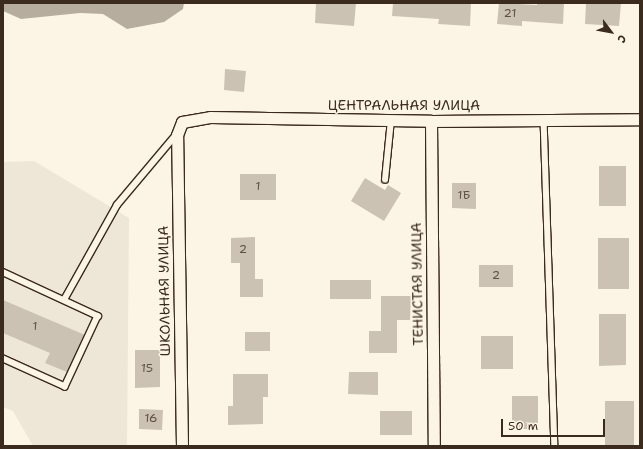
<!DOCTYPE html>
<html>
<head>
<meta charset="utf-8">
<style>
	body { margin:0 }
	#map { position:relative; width:643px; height:449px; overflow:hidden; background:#fcf5e5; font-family:"Shantell Sans",sans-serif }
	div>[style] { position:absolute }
	.built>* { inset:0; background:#eee6d6 }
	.water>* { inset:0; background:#b7ad9e }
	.building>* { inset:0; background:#ccc2b3 }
	.roads { filter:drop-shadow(1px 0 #3b2a1e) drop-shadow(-1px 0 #3b2a1e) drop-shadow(0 1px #3b2a1e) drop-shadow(0 -1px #3b2a1e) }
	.service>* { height:5.5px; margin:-2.75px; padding:0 2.75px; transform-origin:2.75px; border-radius:2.75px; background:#fcf5e5 }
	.minor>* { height:11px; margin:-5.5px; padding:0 5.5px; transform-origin:5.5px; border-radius:5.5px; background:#fcf5e5 }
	span { translate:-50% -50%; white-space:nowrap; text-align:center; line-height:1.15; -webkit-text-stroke:3px #fcf5e5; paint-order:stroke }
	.number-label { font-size:12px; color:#5f5043 }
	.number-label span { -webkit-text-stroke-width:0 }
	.street-label { font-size:14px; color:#3b2a1e }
	.frame { position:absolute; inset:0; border:4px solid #3b2a1e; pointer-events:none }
	.north { position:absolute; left:591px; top:12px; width:40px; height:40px; -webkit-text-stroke:3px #fcf5e5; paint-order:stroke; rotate:122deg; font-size:11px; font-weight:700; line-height:16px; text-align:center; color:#3b2a1e }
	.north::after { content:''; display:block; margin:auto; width:14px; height:18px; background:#3b2a1e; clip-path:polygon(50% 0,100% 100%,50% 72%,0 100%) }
	.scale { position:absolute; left:501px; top:419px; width:104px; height:18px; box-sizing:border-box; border:2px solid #3b2a1e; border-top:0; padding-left:5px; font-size:12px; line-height:14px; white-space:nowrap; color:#3b2a1e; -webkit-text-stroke:3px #fcf5e5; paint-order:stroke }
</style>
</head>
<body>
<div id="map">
	<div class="built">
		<div style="clip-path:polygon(34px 161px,129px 218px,127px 446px,33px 446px,13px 411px,3px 407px,3px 162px)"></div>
	</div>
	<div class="water">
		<div style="clip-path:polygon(3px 3px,184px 3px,183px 9px,164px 22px,127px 29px,103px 14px,80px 13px,21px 19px,3px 11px)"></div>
	</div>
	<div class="building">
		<div style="clip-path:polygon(316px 3px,356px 3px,354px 26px,315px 23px)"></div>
		<div style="clip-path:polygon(393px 3px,471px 3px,470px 26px,438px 24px,439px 19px,392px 16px)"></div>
		<div style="clip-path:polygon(499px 3px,537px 5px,537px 3px,564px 3px,563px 24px,522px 21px,522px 26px,497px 24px)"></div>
		<div style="clip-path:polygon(586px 3px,621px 3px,619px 26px,585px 24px)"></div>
		<div style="clip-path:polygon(225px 69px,246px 71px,244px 92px,224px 90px)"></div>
		<div style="clip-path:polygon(599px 166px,626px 166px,626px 206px,599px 206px)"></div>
		<div style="clip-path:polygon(240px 174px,276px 174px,276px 200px,240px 200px)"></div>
		<div style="clip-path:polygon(365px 178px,385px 190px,388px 185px,401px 193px,384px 221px,351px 201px)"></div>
		<div style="clip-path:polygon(452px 183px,476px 183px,476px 209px,452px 208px)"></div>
		<div style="clip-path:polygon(255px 237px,255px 279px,263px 279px,263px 297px,240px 297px,240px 263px,231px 263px,231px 238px)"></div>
		<div style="clip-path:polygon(598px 238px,629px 238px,629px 289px,598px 289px)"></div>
		<div style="clip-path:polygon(479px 265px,513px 265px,513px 287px,479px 287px)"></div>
		<div style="clip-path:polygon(330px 280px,371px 280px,371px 299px,330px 299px)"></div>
		<div style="clip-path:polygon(381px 296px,411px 296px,410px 320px,397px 320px,397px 353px,369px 353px,369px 331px,381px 331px)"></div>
		<div style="clip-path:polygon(3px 300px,85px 335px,67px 372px,45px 363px,50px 353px,3px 333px)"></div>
		<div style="clip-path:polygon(599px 314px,626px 314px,626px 365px,599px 366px)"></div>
		<div style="clip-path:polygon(245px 332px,270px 332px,270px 351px,245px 351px)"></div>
		<div style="clip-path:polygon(481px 336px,513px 336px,513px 369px,481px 369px)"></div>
		<div style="clip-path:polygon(135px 350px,160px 350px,160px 387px,135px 388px)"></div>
		<div style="clip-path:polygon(349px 372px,378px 372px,378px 395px,348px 394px)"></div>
		<div style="clip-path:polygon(233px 374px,268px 374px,268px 397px,263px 397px,263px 424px,228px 425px,228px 406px,233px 406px)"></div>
		<div style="clip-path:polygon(512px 396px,538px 396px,538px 429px,512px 429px)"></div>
		<div style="clip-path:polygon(605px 401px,634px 401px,634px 446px,605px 446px)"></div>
		<div style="clip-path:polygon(139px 409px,163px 410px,162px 430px,139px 429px)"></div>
		<div style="clip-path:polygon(380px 411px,412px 411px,412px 435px,380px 435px)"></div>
	</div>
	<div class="roads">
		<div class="service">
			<div style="left:544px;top:119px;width:327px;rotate:88.1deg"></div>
			<div style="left:385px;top:180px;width:60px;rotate:-84.3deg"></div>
			<div style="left:3px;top:272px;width:105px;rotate:24.9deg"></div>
			<div style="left:98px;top:316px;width:78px;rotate:114.9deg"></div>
			<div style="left:65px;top:387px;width:68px;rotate:-155.7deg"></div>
			<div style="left:64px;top:300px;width:109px;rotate:-60.8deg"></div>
			<div style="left:117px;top:205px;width:92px;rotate:-49.9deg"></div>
		</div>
		<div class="minor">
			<div style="left:431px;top:121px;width:325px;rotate:89.5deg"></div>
			<div style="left:182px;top:446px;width:311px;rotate:-90.9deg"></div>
			<div style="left:177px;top:135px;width:14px;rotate:-69deg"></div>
			<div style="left:182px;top:122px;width:28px;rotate:-10deg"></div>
			<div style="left:210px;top:117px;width:221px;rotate:1deg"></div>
			<div style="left:431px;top:121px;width:209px;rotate:-0.5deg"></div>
		</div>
	</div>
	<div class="number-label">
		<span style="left:510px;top:14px">21</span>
		<span style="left:258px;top:187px">1</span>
		<span style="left:464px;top:196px">1Б</span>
		<span style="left:243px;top:250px">2</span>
		<span style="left:496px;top:276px">2</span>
		<span style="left:35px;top:327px">1</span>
		<span style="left:147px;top:369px">15</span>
		<span style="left:151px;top:419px">16</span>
	</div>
	<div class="street-label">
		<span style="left:404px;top:105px">ЦЕНТРАЛЬНАЯ УЛИЦА</span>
		<span style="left:417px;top:284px;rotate:-91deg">ТЕНИСТАЯ УЛИЦА</span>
		<span style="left:164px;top:291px;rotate:-91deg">ШКОЛЬНАЯ УЛИЦА</span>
	</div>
	<div class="frame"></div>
	<div class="north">С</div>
	<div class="scale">50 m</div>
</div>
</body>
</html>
